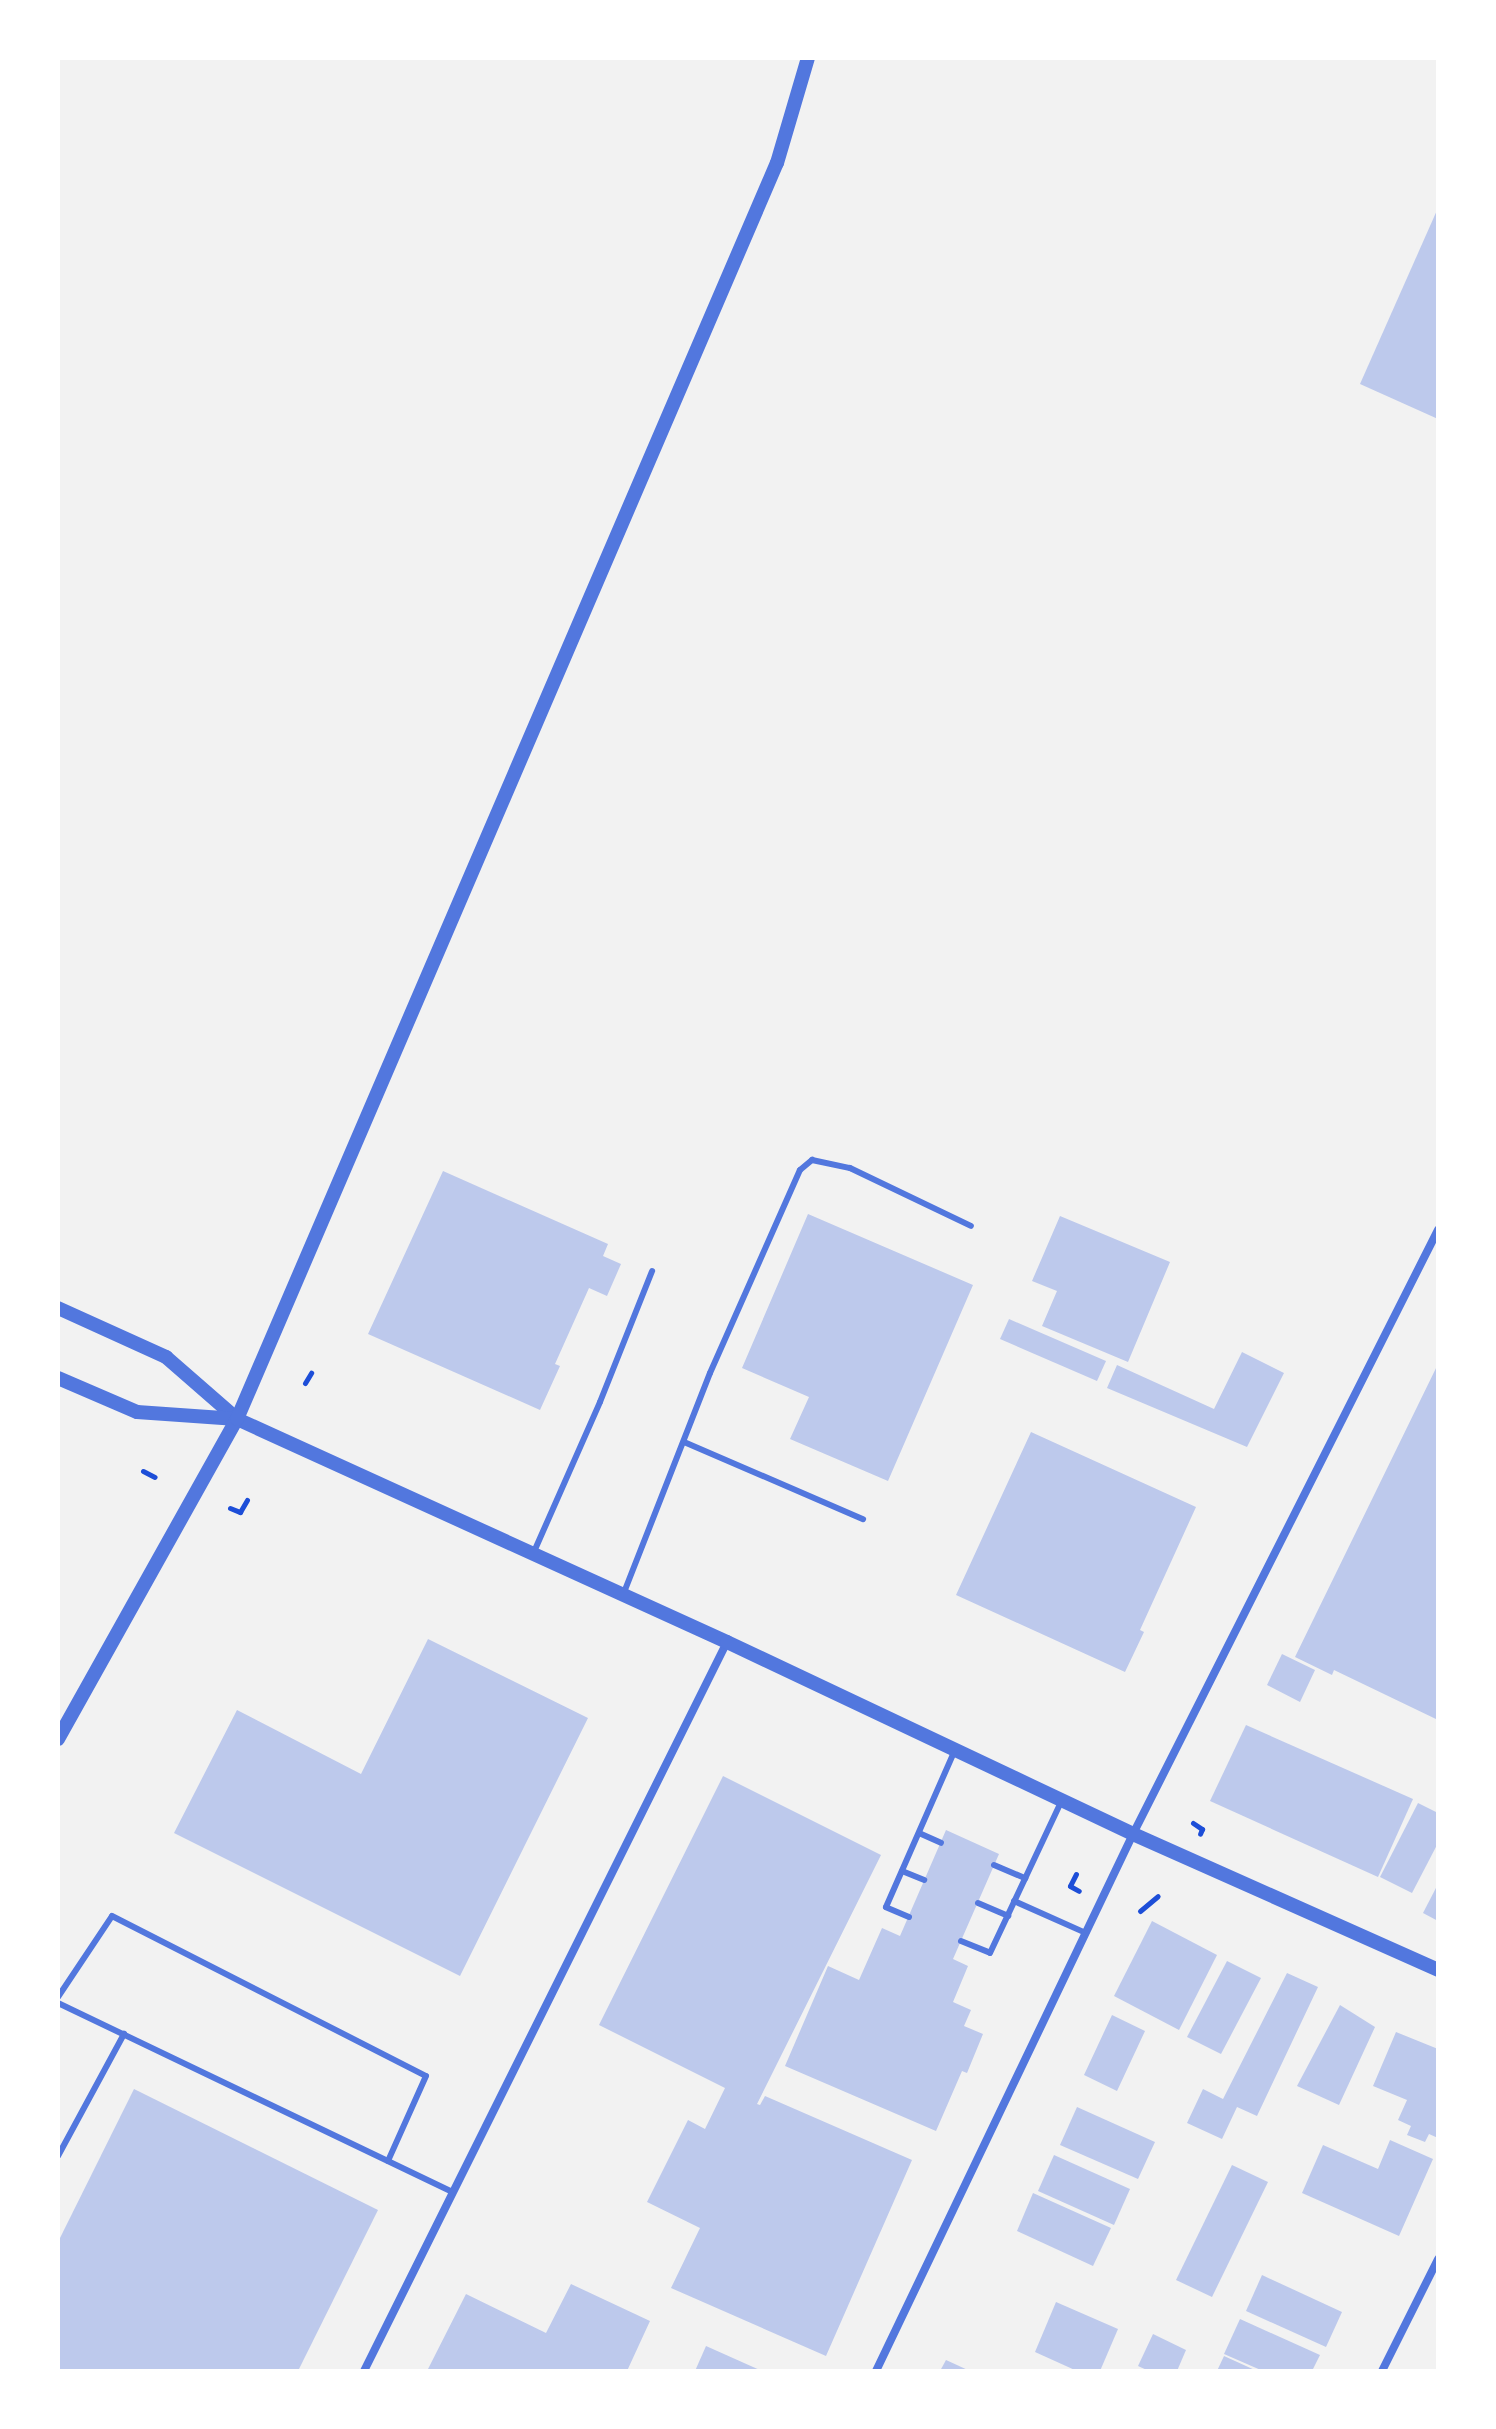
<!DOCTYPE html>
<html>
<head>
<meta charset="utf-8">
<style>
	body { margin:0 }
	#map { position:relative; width:1496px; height:2429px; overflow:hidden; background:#f2f2f2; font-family:Rubik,sans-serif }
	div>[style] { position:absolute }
	.building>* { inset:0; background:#bdc9ec }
	.path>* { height:5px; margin:-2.5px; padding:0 2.5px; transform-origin:2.5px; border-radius:2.5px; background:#1d4ed8 }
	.service>* { height:6px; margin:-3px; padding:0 3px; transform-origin:3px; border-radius:3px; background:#5277de }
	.minor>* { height:8px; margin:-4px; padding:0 4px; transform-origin:4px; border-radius:4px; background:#5277de }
	.tertiary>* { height:14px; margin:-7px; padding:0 7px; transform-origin:7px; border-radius:7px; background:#5277de }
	span { translate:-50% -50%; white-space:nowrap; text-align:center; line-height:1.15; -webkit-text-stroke:8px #fff; paint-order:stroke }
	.frame { position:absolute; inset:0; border:60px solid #fff; pointer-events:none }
</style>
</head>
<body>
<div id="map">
	<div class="building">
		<div style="clip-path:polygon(1438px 208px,1438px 419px,1360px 384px)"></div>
		<div style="clip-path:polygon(443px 1171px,608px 1244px,603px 1256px,621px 1264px,607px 1296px,589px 1288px,555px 1364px,560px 1366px,540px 1410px,368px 1334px)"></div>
		<div style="clip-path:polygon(808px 1214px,973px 1285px,888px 1481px,790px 1439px,809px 1397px,742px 1368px)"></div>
		<div style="clip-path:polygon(1060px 1216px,1170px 1262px,1128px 1362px,1042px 1326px,1057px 1291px,1032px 1281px)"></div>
		<div style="clip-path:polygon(1009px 1319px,1106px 1361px,1097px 1381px,1000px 1339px)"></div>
		<div style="clip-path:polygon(1242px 1352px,1284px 1373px,1247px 1447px,1107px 1388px,1117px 1365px,1214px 1409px)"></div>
		<div style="clip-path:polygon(1438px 1364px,1438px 1720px,1334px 1670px,1332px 1675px,1295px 1657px)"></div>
		<div style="clip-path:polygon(1031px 1432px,1196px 1507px,1140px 1630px,1144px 1632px,1125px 1672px,956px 1595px)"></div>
		<div style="clip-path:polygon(428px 1639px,588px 1718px,460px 1976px,174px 1833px,237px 1710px,361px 1774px)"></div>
		<div style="clip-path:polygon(1282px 1654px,1315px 1670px,1300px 1702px,1267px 1685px)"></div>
		<div style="clip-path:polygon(1246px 1725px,1413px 1799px,1378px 1877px,1210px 1801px)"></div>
		<div style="clip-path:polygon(723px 1776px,881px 1855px,757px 2104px,760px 2105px,765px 2096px,912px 2160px,826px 2356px,671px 2288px,700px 2228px,647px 2202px,688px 2120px,705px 2129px,725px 2088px,599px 2025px)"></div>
		<div style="clip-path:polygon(1418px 1803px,1438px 1813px,1438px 1843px,1412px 1893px,1380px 1877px)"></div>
		<div style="clip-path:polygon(946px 1830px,999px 1854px,953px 1959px,968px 1966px,953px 2002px,971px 2010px,964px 2026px,983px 2034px,967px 2073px,962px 2071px,936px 2131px,785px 2066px,828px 1966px,859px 1980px,882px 1928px,900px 1936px)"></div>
		<div style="clip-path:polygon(1438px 1884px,1438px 1921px,1423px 1913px)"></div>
		<div style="clip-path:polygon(1152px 1921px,1217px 1955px,1179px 2030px,1114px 1996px)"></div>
		<div style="clip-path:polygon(1227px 1961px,1261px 1978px,1221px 2054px,1187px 2037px)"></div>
		<div style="clip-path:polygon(1287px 1973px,1318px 1987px,1257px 2116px,1237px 2107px,1222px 2139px,1187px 2123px,1203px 2089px,1223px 2099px)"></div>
		<div style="clip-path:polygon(1340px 2005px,1375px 2027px,1339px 2105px,1297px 2086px)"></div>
		<div style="clip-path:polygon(1112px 2015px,1145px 2031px,1117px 2091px,1084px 2075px)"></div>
		<div style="clip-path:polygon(1396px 2032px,1438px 2049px,1438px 2138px,1429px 2134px,1425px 2142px,1407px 2135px,1411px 2126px,1398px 2120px,1407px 2100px,1373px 2086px)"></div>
		<div style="clip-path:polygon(134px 2089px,378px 2210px,298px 2371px,58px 2371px,58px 2242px)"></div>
		<div style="clip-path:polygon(1077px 2107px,1155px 2142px,1138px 2179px,1060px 2145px)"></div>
		<div style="clip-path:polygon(1390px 2140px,1433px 2159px,1399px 2236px,1302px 2193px,1323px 2145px,1378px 2169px)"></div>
		<div style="clip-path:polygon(1054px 2155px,1130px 2189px,1114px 2225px,1038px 2191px)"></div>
		<div style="clip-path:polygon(1232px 2165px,1268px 2182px,1212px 2297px,1176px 2280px)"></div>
		<div style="clip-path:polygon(1033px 2193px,1111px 2228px,1093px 2266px,1017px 2231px)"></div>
		<div style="clip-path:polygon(1262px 2275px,1342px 2312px,1326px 2347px,1246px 2311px)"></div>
		<div style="clip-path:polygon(571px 2284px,650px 2321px,627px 2371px,427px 2371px,466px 2294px,546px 2333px)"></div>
		<div style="clip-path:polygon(1056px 2302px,1118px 2329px,1100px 2371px,1077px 2371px,1035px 2352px)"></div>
		<div style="clip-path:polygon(1240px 2319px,1320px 2355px,1312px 2371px,1263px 2371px,1224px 2354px)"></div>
		<div style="clip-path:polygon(1153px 2334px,1186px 2350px,1177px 2371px,1149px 2371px,1138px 2366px)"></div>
		<div style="clip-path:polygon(706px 2346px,762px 2371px,695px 2371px)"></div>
		<div style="clip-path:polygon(1224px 2356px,1257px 2371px,1217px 2371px)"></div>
		<div style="clip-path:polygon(946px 2360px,970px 2371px,940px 2371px)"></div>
	</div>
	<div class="path">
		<div style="left:305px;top:1383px;width:12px;rotate:-59deg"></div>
		<div style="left:143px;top:1471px;width:13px;rotate:27deg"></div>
		<div style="left:230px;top:1508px;width:11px;rotate:22deg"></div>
		<div style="left:240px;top:1512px;width:14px;rotate:-60deg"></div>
		<div style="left:1193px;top:1823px;width:11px;rotate:34deg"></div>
		<div style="left:1202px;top:1829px;width:5px;rotate:112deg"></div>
		<div style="left:1076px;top:1874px;width:13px;rotate:117deg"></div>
		<div style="left:1070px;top:1886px;width:10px;rotate:29deg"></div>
		<div style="left:1140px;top:1911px;width:23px;rotate:-40deg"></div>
	</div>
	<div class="service">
		<div style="left:684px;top:1442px;width:195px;rotate:23.3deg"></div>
		<div style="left:533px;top:1554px;width:166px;rotate:-66.2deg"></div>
		<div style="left:600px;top:1402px;width:141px;rotate:-68.3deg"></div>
		<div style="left:623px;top:1595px;width:238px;rotate:-68.6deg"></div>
		<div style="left:710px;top:1373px;width:222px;rotate:-66.1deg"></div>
		<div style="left:800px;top:1170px;width:16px;rotate:-40deg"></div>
		<div style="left:812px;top:1160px;width:39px;rotate:12deg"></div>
		<div style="left:850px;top:1168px;width:134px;rotate:25.6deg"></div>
		<div style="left:919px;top:1833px;width:24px;rotate:24deg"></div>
		<div style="left:994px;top:1865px;width:34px;rotate:23deg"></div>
		<div style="left:902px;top:1871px;width:24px;rotate:22deg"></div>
		<div style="left:1014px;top:1901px;width:79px;rotate:24deg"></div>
		<div style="left:978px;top:1903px;width:33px;rotate:23deg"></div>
		<div style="left:909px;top:1917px;width:25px;rotate:-157deg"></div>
		<div style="left:886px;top:1907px;width:171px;rotate:-66.3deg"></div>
		<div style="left:961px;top:1941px;width:31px;rotate:22deg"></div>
		<div style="left:990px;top:1953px;width:169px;rotate:-64.8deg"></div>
		<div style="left:58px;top:1997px;width:97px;rotate:-56.3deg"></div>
		<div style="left:112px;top:1916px;width:352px;rotate:27deg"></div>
		<div style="left:426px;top:2076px;width:93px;rotate:114.1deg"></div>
		<div style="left:58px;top:2003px;width:438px;rotate:25.6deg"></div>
		<div style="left:58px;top:2156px;width:139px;rotate:-61.6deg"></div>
	</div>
	<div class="minor">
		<div style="left:364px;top:2371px;width:814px;rotate:-63.53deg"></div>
		<div style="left:876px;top:2371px;width:595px;rotate:-64.42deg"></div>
		<div style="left:1133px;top:1834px;width:677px;rotate:-63.21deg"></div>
		<div style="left:1382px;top:2371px;width:125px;rotate:-63.4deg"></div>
	</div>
	<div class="tertiary">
		<div style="left:58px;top:1308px;width:119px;rotate:24.4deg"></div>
		<div style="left:166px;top:1357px;width:94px;rotate:41.1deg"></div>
		<div style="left:237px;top:1419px;width:538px;rotate:24.47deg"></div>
		<div style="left:727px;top:1642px;width:449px;rotate:25.3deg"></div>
		<div style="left:1133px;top:1834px;width:334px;rotate:24deg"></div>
		<div style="left:58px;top:1378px;width:86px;rotate:23.3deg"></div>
		<div style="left:137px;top:1412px;width:100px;rotate:4deg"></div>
		<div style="left:58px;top:1739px;width:367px;rotate:-60.8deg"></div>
		<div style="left:237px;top:1419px;width:1367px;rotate:-66.74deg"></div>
		<div style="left:777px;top:163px;width:109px;rotate:-73.6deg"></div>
	</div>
	<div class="frame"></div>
</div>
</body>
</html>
